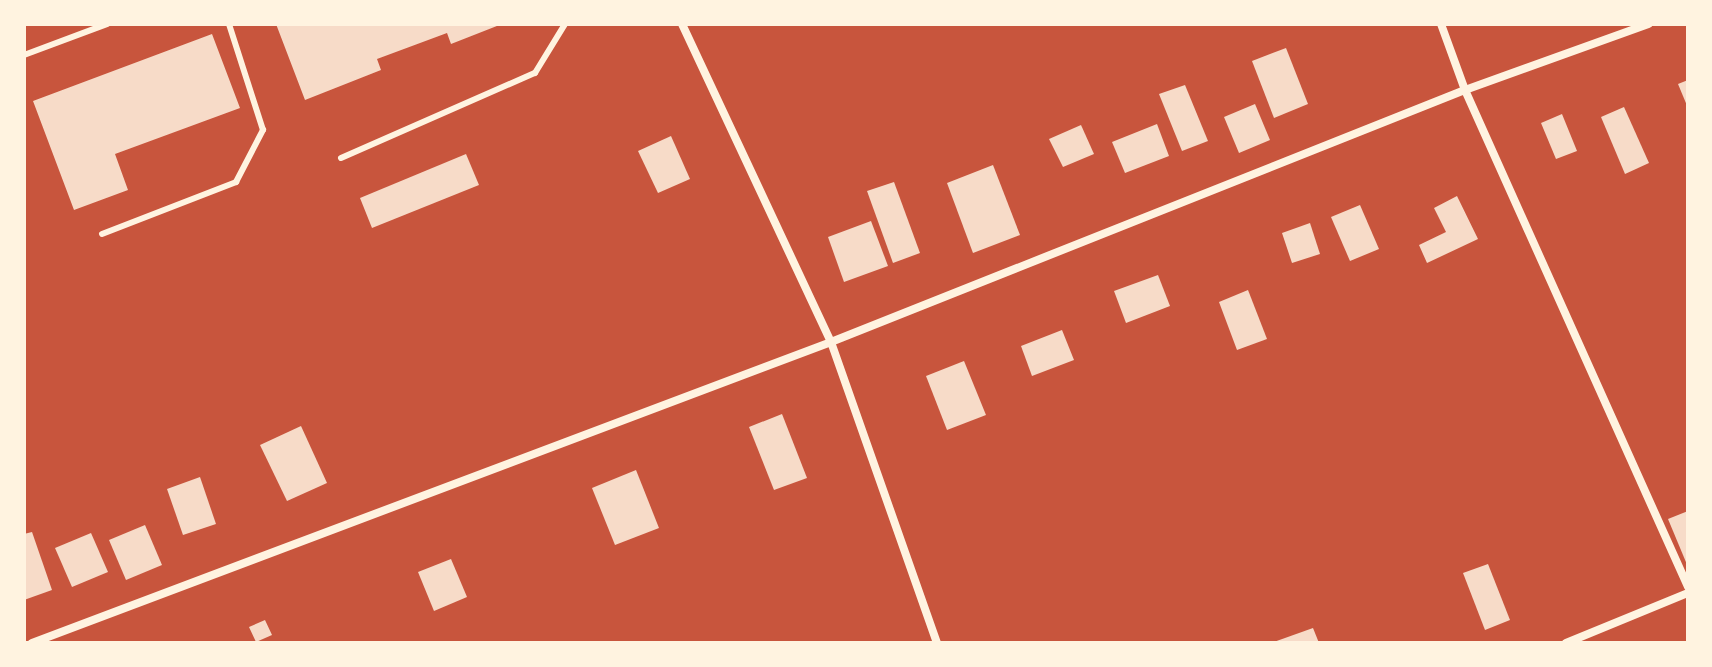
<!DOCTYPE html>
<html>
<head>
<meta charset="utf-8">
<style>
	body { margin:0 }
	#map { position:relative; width:1712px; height:667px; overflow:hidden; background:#c8553d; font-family:"Alegreya Sans",sans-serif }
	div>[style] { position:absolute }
	.building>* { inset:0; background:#f7dbc8 }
	.service>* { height:6px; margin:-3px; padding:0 3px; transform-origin:3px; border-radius:3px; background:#fff3e0 }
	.minor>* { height:8px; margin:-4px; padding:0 4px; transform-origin:4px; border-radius:4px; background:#fff3e0 }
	span { translate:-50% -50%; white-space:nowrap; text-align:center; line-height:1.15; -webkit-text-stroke:7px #fff3e0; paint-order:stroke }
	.frame { position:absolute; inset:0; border:26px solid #fff3e0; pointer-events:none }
</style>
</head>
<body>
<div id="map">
	<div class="building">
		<div style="clip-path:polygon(276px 24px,502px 24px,451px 44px,447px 33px,377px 59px,381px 70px,305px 100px)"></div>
		<div style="clip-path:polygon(212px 34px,240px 108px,115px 154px,128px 190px,74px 210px,33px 101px)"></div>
		<div style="clip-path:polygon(1286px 48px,1308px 104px,1274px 118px,1252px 61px)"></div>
		<div style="clip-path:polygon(1688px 80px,1688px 108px,1678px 84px)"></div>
		<div style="clip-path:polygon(1185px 85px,1208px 141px,1182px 151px,1159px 94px)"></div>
		<div style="clip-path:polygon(1255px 104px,1270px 140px,1239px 153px,1224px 117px)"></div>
		<div style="clip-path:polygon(1624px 107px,1649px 163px,1625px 174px,1601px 117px)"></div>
		<div style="clip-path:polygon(1562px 114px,1577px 151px,1556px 159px,1541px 123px)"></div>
		<div style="clip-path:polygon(1157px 124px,1169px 156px,1125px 173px,1112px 142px)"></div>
		<div style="clip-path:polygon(1081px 125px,1094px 154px,1063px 167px,1049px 139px)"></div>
		<div style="clip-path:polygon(671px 136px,690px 179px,658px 193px,638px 151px)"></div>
		<div style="clip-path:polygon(466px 154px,479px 185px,372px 228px,360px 198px)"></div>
		<div style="clip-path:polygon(993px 165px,1020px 235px,973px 253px,947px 183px)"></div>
		<div style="clip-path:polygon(894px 182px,920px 253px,893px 263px,867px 191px)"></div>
		<div style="clip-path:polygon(1457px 196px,1478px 239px,1427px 263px,1419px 245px,1446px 232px,1434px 208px)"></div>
		<div style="clip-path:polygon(1360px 205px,1379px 249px,1350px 261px,1331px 217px)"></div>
		<div style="clip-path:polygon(871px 221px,888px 266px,844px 282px,828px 237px)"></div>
		<div style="clip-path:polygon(1310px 223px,1320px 254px,1292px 263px,1282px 233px)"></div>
		<div style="clip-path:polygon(1158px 275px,1170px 306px,1126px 323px,1114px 291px)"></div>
		<div style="clip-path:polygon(1248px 290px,1267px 339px,1237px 350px,1219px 302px)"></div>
		<div style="clip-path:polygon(1062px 330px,1074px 360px,1032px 376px,1021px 346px)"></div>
		<div style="clip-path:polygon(964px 361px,986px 415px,947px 430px,926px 376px)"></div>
		<div style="clip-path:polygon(782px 414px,807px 478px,774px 490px,749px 427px)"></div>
		<div style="clip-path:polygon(301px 426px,327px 483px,287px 501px,260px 445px)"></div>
		<div style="clip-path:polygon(636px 470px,659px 528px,615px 545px,592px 488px)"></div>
		<div style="clip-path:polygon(200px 477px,216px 524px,183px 535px,167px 489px)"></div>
		<div style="clip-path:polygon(1688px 511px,1688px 567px,1668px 519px)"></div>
		<div style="clip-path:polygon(145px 525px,162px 565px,126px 580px,109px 540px)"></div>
		<div style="clip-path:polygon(32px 532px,52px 590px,24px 600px,24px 534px)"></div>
		<div style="clip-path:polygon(91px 533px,108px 572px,72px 587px,55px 548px)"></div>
		<div style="clip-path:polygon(451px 559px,467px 597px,434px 611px,418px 572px)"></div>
		<div style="clip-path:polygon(1488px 564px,1510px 620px,1485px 630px,1463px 573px)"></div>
		<div style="clip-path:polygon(265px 620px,272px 635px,256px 642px,249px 627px)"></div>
		<div style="clip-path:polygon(1313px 628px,1319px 643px,1271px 643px)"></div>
	</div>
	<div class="service">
		<div style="left:24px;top:55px;width:89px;rotate:-20.5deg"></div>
		<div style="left:341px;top:158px;width:212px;rotate:-23.7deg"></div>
		<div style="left:535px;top:73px;width:57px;rotate:-58.5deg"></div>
		<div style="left:102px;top:234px;width:144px;rotate:-21.2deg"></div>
		<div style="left:236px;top:182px;width:59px;rotate:-62.6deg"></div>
		<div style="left:263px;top:130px;width:111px;rotate:-107.8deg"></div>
	</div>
	<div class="minor">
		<div style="left:682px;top:24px;width:351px;rotate:64.9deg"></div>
		<div style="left:831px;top:342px;width:319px;rotate:70.6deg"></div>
		<div style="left:1441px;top:24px;width:70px;rotate:70deg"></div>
		<div style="left:1465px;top:90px;width:545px;rotate:65.83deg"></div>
		<div style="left:32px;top:643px;width:854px;rotate:-20.64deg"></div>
		<div style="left:831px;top:342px;width:682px;rotate:-21.68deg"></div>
		<div style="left:1465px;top:90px;width:195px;rotate:-19.8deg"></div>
		<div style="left:1566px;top:643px;width:132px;rotate:-22.3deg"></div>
	</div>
	<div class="frame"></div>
</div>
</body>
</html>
